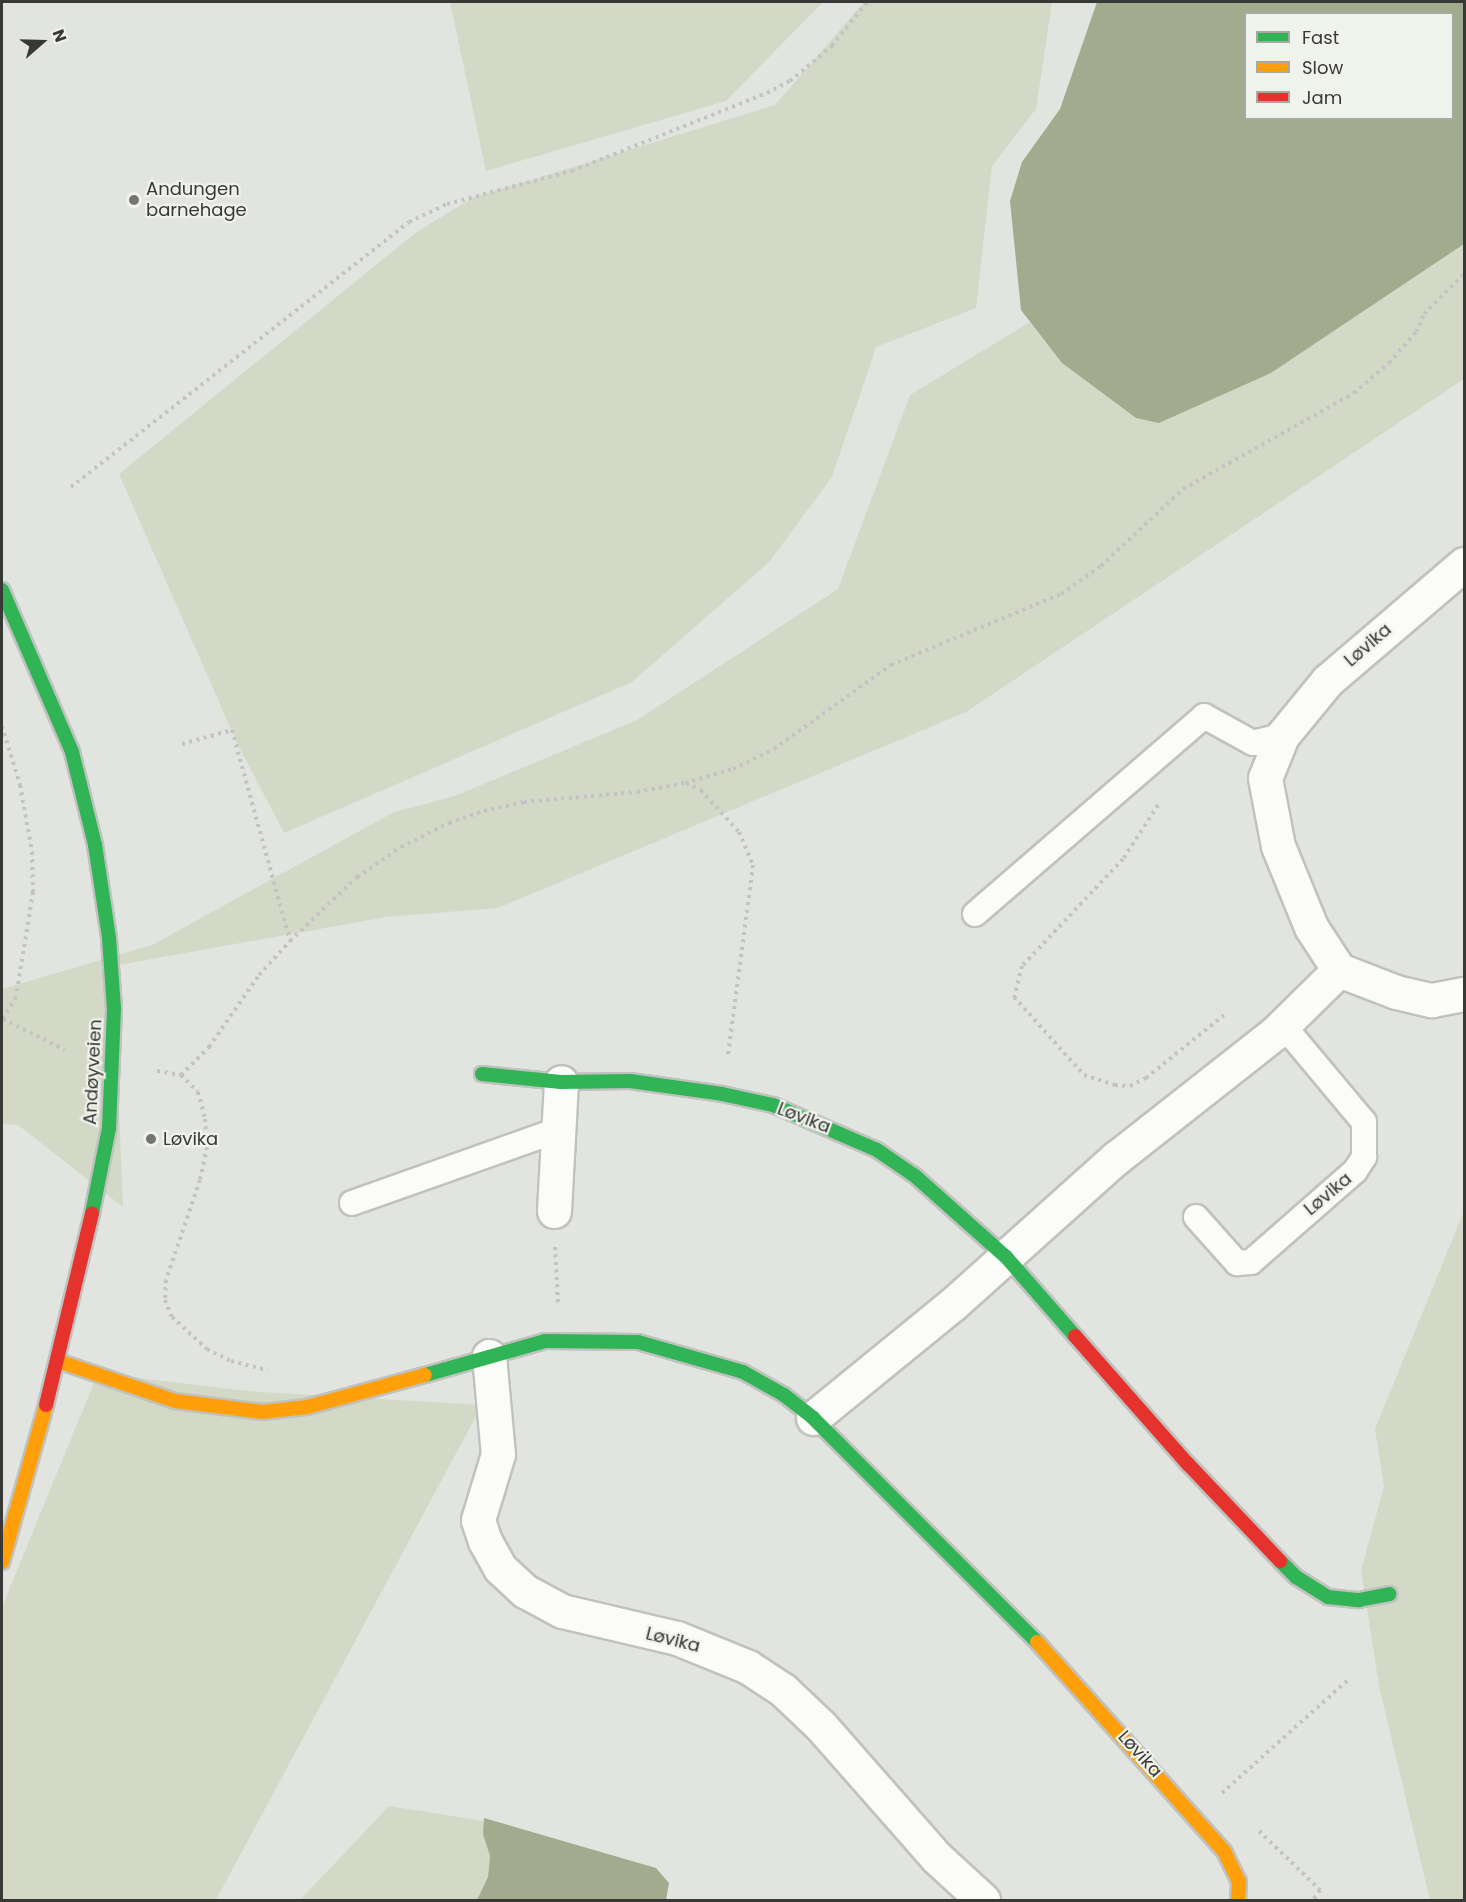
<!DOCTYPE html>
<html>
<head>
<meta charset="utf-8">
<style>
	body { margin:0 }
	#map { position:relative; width:1466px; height:1902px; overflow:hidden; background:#e2e4e0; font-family:Poppins,sans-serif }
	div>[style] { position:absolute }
	.green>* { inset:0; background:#d3d9c6 }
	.water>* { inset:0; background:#a2ab8e }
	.path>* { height:4px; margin-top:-2px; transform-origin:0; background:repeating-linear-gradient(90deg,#c2c3c2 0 3px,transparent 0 7.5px) }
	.roads { filter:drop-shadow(2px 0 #c0c2bf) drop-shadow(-2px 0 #c0c2bf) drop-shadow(0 2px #c0c2bf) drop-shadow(0 -2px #c0c2bf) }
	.lane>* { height:24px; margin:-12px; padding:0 12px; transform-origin:12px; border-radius:12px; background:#fbfbfa }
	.street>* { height:33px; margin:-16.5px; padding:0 16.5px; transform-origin:16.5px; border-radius:16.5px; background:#fbfbfa }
	.fast>* { height:14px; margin:-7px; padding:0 7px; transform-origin:7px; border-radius:7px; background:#30b455 }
	.slow>* { height:14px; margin:-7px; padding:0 7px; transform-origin:7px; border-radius:7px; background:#ff9f0a }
	.jam>* { height:14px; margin:-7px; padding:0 7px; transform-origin:7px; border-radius:7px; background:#e5322d }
	.dots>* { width:16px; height:16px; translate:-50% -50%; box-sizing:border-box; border:3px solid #f0f2ec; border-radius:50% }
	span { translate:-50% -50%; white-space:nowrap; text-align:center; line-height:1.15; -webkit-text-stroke:4.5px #f0f2ec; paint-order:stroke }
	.poi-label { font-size:18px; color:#383836 }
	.left { translate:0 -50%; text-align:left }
	.street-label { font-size:18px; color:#383836 }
	.frame { position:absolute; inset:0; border:3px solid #383836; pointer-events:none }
	.legend { position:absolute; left:1244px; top:12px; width:210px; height:108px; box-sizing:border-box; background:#f0f2ec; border:2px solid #a6a8a3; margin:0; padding:8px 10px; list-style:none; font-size:18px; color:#383836 }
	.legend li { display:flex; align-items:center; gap:12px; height:30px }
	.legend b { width:30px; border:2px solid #a6a8a3 }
	.north { position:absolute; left:12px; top:12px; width:60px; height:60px; -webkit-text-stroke:4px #f0f2ec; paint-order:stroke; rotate:70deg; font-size:16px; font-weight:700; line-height:24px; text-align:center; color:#383836 }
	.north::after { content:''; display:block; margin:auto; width:21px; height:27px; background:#383836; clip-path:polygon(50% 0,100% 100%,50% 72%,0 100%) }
</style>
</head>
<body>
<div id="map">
	<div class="green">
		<div style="clip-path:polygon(450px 2px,823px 2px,726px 101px,486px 171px)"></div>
		<div style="clip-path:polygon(864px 2px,1052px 2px,1036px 109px,992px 166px,976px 308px,876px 347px,832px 477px,769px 562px,632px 682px,284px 833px,237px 743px,119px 474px,414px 234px,472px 198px,775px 105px)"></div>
		<div style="clip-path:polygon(1464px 244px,1464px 379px,966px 712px,498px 908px,386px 917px,113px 966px,123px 1207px,18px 1125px,2px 1124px,2px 989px,152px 945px,394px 812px,455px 796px,637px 720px,838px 589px,910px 395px,1030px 322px,1062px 363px,1136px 418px,1271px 373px)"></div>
		<div style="clip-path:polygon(1464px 1211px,1464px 1900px,1430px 1900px,1379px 1686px,1361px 1570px,1384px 1487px,1375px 1429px)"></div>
		<div style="clip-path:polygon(98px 1373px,247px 1391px,482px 1405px,216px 1900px,2px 1900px,2px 1607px)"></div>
		<div style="clip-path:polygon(389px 1806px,484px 1821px,490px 1856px,488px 1877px,477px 1900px,300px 1900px)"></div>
	</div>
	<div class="water">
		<div style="clip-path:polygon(evenodd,1097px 2px,1464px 2px,1464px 244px,1271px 373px,1159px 423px,1136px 418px,1062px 363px,1021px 310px,1010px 201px,1022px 162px,1060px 109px,1097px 2px,1246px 14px,1452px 14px,1452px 118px,1246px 118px,1246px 14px)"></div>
		<div style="clip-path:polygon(484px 1818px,656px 1868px,669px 1883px,666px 1900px,477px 1900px,488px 1877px,490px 1856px,483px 1834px)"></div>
	</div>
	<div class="path">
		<div style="left:71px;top:487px;width:429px;rotate:-38.1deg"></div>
		<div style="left:409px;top:222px;width:42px;rotate:-25.3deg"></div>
		<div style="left:447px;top:204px;width:129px;rotate:-14.8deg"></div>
		<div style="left:572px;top:171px;width:210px;rotate:-21.8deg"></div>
		<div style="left:767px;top:93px;width:26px;rotate:-28deg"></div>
		<div style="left:790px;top:81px;width:55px;rotate:-39.8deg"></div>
		<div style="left:832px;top:46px;width:56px;rotate:-51.5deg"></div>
		<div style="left:2px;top:726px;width:62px;rotate:73deg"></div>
		<div style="left:20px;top:785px;width:68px;rotate:79.8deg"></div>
		<div style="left:32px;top:852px;width:40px;rotate:88.6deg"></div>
		<div style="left:33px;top:892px;width:106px;rotate:99.2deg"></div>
		<div style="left:16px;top:997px;width:26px;rotate:122deg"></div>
		<div style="left:182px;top:744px;width:52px;rotate:-15.6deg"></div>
		<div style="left:232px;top:730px;width:219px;rotate:74.6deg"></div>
		<div style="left:686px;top:783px;width:17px;rotate:25deg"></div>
		<div style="left:701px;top:790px;width:57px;rotate:47.9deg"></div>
		<div style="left:739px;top:832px;width:36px;rotate:67deg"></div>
		<div style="left:753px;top:865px;width:192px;rotate:97.5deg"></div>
		<div style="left:1158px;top:805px;width:64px;rotate:122.9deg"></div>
		<div style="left:1123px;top:859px;width:147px;rotate:133.3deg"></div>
		<div style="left:1022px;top:966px;width:32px;rotate:104deg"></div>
		<div style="left:1014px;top:997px;width:105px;rotate:48.1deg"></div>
		<div style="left:1084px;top:1075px;width:33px;rotate:18deg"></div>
		<div style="left:1115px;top:1085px;width:15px;rotate:4deg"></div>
		<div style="left:1130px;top:1086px;width:18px;rotate:-27deg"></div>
		<div style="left:1146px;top:1078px;width:100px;rotate:-38.9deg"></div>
		<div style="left:3px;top:1019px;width:69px;rotate:26.6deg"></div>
		<div style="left:157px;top:1071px;width:24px;rotate:9deg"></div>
		<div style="left:181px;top:1075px;width:40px;rotate:-45deg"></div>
		<div style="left:209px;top:1047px;width:88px;rotate:-55.2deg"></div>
		<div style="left:259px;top:975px;width:46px;rotate:-47.6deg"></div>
		<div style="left:290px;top:941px;width:93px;rotate:-43.7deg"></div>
		<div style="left:357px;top:877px;width:53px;rotate:-34.3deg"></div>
		<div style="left:401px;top:847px;width:54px;rotate:-26.6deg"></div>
		<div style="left:449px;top:823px;width:37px;rotate:-19deg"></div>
		<div style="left:484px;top:811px;width:41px;rotate:-12.7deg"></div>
		<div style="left:524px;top:802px;width:113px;rotate:-5.1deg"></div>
		<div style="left:637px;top:792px;width:49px;rotate:-10.6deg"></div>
		<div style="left:685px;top:783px;width:50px;rotate:-16.3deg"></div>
		<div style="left:733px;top:769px;width:46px;rotate:-26deg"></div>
		<div style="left:774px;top:749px;width:144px;rotate:-35.7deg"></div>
		<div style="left:891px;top:665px;width:184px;rotate:-22.7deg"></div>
		<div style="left:1061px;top:594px;width:49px;rotate:-35deg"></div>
		<div style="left:1101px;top:566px;width:112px;rotate:-43.2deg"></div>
		<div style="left:1183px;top:489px;width:196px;rotate:-29.3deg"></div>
		<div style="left:1354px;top:393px;width:46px;rotate:-40.6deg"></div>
		<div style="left:1389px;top:363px;width:41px;rotate:-48.9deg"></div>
		<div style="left:1416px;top:332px;width:20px;rotate:-66deg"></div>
		<div style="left:1424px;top:314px;width:57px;rotate:-45deg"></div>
		<div style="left:181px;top:1075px;width:24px;rotate:45deg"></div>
		<div style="left:198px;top:1092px;width:28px;rotate:75deg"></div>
		<div style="left:205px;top:1119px;width:28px;rotate:86deg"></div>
		<div style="left:207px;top:1147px;width:34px;rotate:102deg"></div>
		<div style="left:200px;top:1180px;width:106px;rotate:108.8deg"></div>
		<div style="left:166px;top:1280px;width:20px;rotate:93deg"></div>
		<div style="left:165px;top:1300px;width:18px;rotate:68deg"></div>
		<div style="left:172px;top:1317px;width:47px;rotate:42.4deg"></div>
		<div style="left:207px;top:1349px;width:27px;rotate:27deg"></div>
		<div style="left:231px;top:1361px;width:38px;rotate:14deg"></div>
		<div style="left:555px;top:1247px;width:56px;rotate:86.9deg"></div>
		<div style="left:1222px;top:1793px;width:168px;rotate:-41.9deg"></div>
		<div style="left:1259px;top:1831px;width:85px;rotate:44deg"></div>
		<div style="left:1320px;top:1890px;width:12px;rotate:125deg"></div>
	</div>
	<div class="roads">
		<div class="lane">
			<div style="left:975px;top:914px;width:303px;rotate:-40.8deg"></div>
			<div style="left:1204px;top:716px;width:56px;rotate:28.9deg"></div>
			<div style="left:1253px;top:743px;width:30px;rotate:-14deg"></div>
			<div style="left:352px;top:1203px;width:219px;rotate:-19.5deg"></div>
			<div style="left:1196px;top:1217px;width:62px;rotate:48.3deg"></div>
			<div style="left:1237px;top:1263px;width:14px;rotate:-4deg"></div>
			<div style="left:1251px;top:1262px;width:138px;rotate:-41.2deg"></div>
			<div style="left:1355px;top:1171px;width:17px;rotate:-57deg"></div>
			<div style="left:1364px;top:1157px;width:35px;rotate:-90deg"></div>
			<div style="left:1364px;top:1122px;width:126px;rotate:-129.9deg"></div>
		</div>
		<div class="street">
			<div style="left:1464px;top:564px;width:179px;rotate:139.5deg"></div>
			<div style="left:1328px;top:680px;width:72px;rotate:129.4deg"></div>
			<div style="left:1282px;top:736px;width:45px;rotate:112deg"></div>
			<div style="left:1265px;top:778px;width:69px;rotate:79.2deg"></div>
			<div style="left:1278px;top:846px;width:87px;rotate:67.8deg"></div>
			<div style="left:1311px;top:927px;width:51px;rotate:56.9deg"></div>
			<div style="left:1339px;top:970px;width:61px;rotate:21.1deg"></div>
			<div style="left:1396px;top:992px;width:37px;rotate:13deg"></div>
			<div style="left:1432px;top:1000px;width:33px;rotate:-11deg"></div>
			<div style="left:554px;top:1211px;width:129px;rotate:-86.9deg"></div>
			<div style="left:489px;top:1356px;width:98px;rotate:84.8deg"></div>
			<div style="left:498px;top:1454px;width:69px;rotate:106.9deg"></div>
			<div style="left:478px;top:1520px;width:22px;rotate:72deg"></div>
			<div style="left:485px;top:1541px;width:31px;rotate:61deg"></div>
			<div style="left:500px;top:1568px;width:34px;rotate:43deg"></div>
			<div style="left:525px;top:1591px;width:42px;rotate:28.4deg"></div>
			<div style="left:562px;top:1611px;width:118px;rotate:13.2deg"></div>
			<div style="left:677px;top:1638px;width:77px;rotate:22.2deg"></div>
			<div style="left:748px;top:1667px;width:42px;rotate:33.3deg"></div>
			<div style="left:783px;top:1690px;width:52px;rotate:43.5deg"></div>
			<div style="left:821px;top:1726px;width:174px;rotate:48.7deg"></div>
			<div style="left:936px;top:1857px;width:64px;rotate:42.5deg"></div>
			<div style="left:813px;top:1418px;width:181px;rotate:-39.2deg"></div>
			<div style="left:953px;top:1304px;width:219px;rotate:-41.9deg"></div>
			<div style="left:1116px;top:1158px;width:202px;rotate:-38.2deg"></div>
			<div style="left:1275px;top:1033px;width:90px;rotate:-44.5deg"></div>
		</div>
		<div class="fast">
			<div style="left:2px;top:590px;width:176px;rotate:66.6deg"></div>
			<div style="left:72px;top:752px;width:96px;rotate:76.1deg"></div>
			<div style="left:95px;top:845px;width:94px;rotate:81.4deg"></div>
			<div style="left:109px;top:938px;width:71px;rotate:86deg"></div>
			<div style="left:114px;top:1009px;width:119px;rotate:92.4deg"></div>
			<div style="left:109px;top:1128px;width:87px;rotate:101.3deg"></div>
			<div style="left:482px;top:1074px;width:79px;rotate:5.8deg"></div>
			<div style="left:561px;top:1082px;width:69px;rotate:-0.8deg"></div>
			<div style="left:630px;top:1081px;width:93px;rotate:8deg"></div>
			<div style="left:722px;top:1094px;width:52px;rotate:12.2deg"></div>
			<div style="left:773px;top:1105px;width:113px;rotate:23.4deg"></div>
			<div style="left:877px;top:1150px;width:46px;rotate:34.4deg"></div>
			<div style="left:915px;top:1176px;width:122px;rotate:41.7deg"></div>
			<div style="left:1006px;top:1257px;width:105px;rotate:48.9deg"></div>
			<div style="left:425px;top:1375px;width:125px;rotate:-15.8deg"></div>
			<div style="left:545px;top:1341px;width:93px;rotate:0.6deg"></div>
			<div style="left:638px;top:1342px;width:109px;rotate:15.9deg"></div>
			<div style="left:743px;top:1372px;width:47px;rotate:29.3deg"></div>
			<div style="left:784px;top:1395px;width:37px;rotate:38deg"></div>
			<div style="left:813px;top:1418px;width:317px;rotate:45deg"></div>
			<div style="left:1280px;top:1561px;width:23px;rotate:45deg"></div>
			<div style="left:1296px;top:1577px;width:38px;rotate:32deg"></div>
			<div style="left:1328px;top:1597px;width:31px;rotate:6deg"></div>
			<div style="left:1359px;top:1600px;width:31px;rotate:-11deg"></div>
		</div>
		<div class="slow">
			<div style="left:58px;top:1361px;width:124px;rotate:18.9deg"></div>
			<div style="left:175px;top:1401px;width:88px;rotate:7.2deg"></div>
			<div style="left:262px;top:1412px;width:45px;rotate:-6.3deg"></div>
			<div style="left:307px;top:1407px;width:122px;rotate:-15.2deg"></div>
			<div style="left:2px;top:1562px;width:163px;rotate:-74.3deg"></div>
			<div style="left:1037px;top:1642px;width:280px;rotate:48.2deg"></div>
			<div style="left:1224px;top:1851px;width:34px;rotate:64deg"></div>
			<div style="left:1239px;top:1882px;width:18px;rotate:93deg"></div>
		</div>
		<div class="jam">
			<div style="left:1075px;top:1336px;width:171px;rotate:48.6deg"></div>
			<div style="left:1188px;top:1464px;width:134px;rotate:46.5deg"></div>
			<div style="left:46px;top:1405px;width:197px;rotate:-76.5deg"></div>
		</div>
	</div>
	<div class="dots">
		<div style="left:134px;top:200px;background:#747472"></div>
		<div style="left:151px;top:1139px;background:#747472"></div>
	</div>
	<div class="poi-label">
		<span class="left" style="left:146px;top:200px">Andungen<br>barnehage</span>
		<span class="left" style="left:163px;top:1139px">Løvika</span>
	</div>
	<div class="street-label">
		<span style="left:1368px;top:645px;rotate:-41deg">Løvika</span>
		<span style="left:93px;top:1072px;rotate:-87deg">Andøyveien</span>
		<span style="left:804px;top:1118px;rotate:21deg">Løvika</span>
		<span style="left:1328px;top:1194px;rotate:-40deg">Løvika</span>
		<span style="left:673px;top:1640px;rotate:14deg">Løvika</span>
		<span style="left:1140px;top:1754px;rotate:48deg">Løvika</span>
	</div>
	<div class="frame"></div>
	<ul class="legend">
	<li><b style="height:8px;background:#30b455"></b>Fast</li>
	<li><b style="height:8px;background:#ff9f0a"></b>Slow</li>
	<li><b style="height:8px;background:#e5322d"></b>Jam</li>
	</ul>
	<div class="north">N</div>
</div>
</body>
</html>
